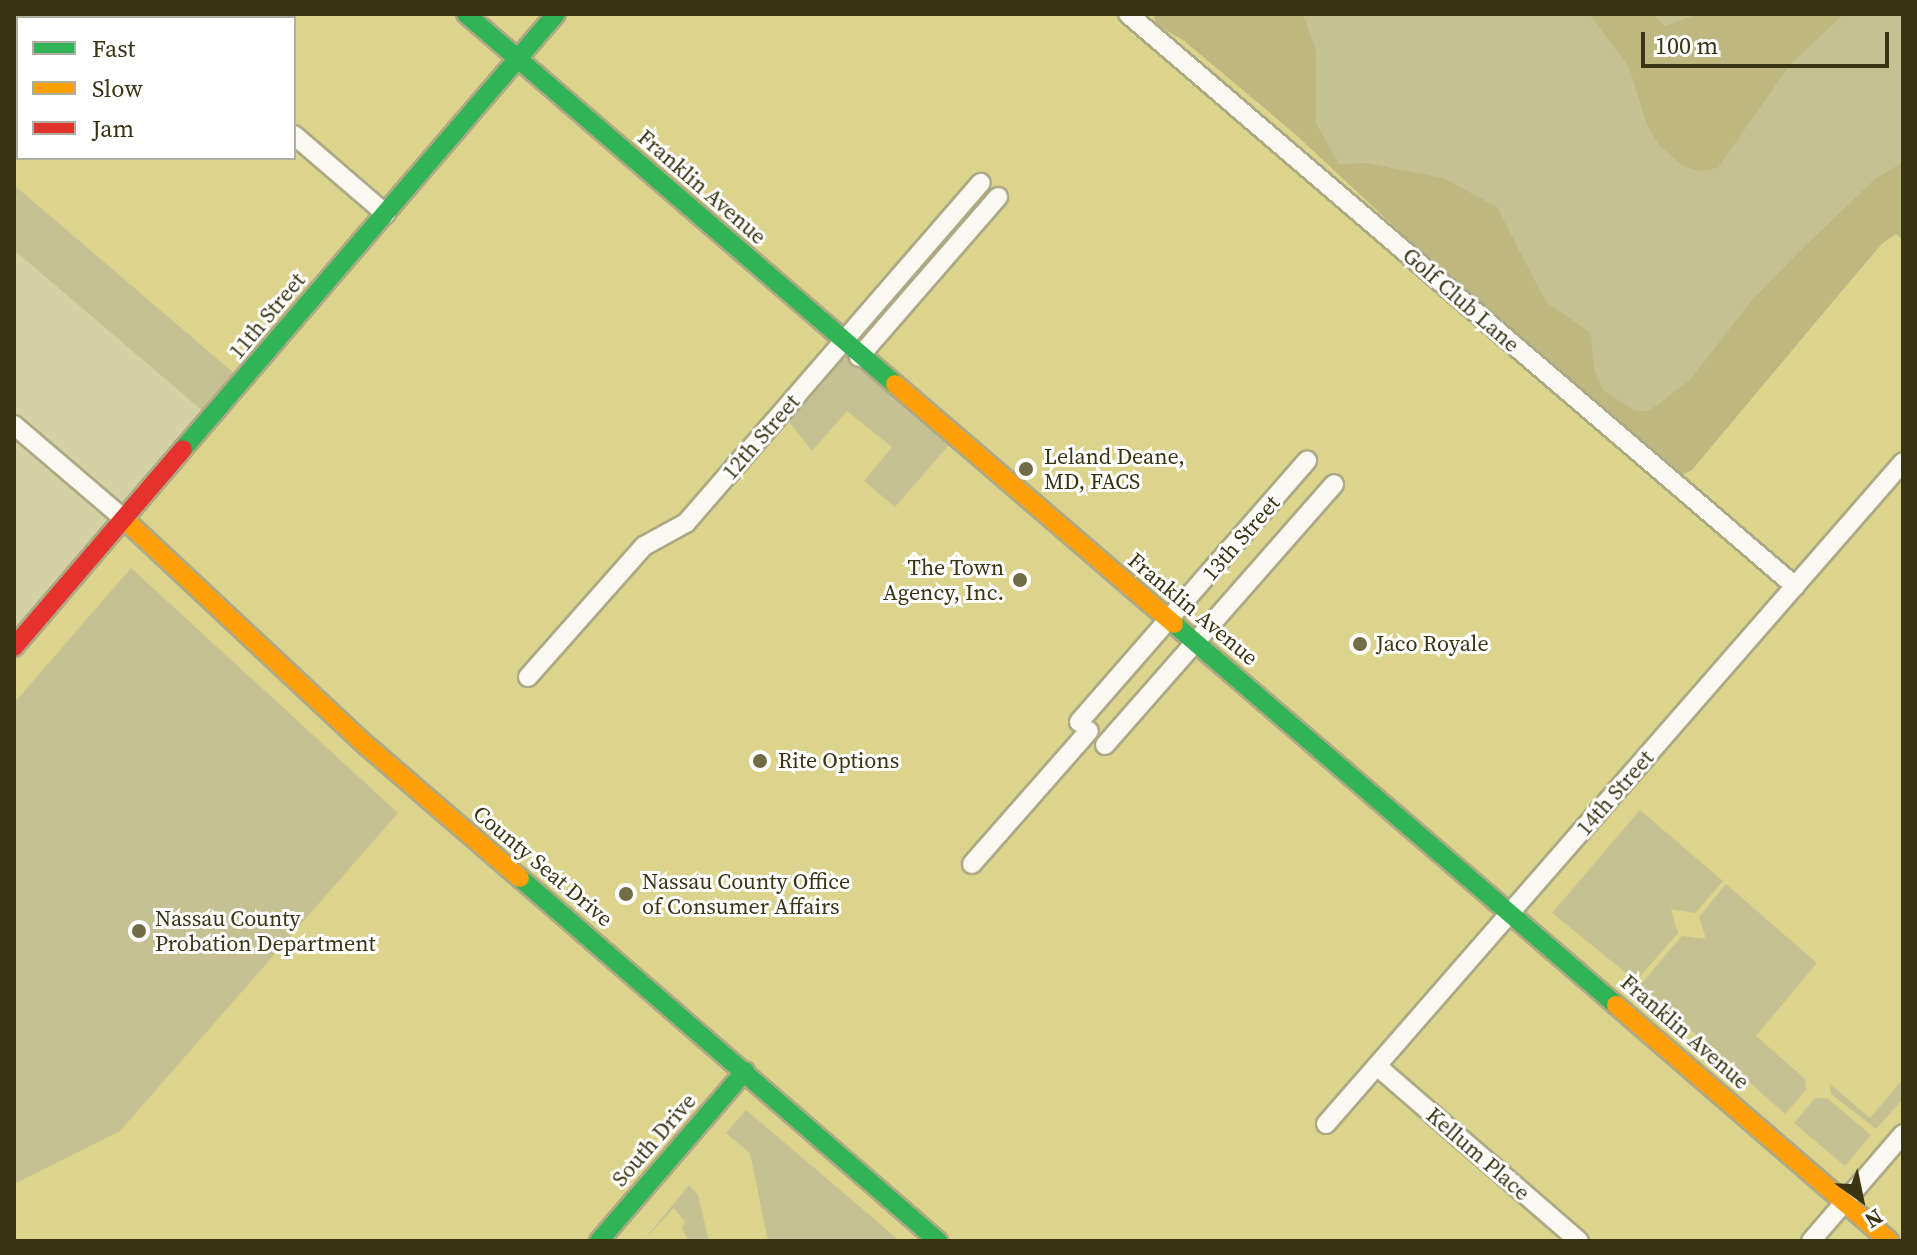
<!DOCTYPE html>
<html>
<head>
<meta charset="utf-8">
<style>
	body { margin:0 }
	#map { position:relative; width:1917px; height:1255px; overflow:hidden; background:#d6d1a4; font-family:"Source Serif 4",serif }
	div>[style] { position:absolute }
	.built>* { inset:0; background:#dcd38c }
	.green>* { inset:0; background:#c6c193 }
	.forest>* { inset:0; background:#beb880 }
	.roads { filter:drop-shadow(2px 0 #ada985) drop-shadow(-2px 0 #ada985) drop-shadow(0 2px #ada985) drop-shadow(0 -2px #ada985) }
	.street>* { height:18px; margin:-9px; padding:0 9px; transform-origin:9px; border-radius:9px; background:#f9f8f1 }
	.fast>* { height:18px; margin:-9px; padding:0 9px; transform-origin:9px; border-radius:9px; background:#30b455 }
	.slow>* { height:18px; margin:-9px; padding:0 9px; transform-origin:9px; border-radius:9px; background:#ff9f0a }
	.jam>* { height:18px; margin:-9px; padding:0 9px; transform-origin:9px; border-radius:9px; background:#e5322d }
	.dots>* { width:22px; height:22px; translate:-50% -50%; box-sizing:border-box; border:4px solid #fff; border-radius:50% }
	span { translate:-50% -50%; white-space:nowrap; text-align:center; line-height:1.15; -webkit-text-stroke:6px #fff; paint-order:stroke }
	.street-label { font-size:22px; color:#393512 }
	.poi-label { font-size:22px; color:#393512 }
	.left { translate:0 -50%; text-align:left }
	.right { translate:-100% -50%; text-align:right }
	.frame { position:absolute; inset:0; border:16px solid #393512; pointer-events:none }
	.legend { position:absolute; left:16px; top:16px; width:280px; height:144px; box-sizing:border-box; background:#fff; border:2px solid #b0aea0; margin:0; padding:10px 14px; list-style:none; font-size:24px; color:#393512 }
	.legend li { display:flex; align-items:center; gap:16px; height:40px }
	.legend b { width:40px; border:2px solid #b0aea0 }
	.north { position:absolute; left:1821px; top:1159px; width:80px; height:80px; -webkit-text-stroke:6px #fff; paint-order:stroke; rotate:147deg; font-size:22px; font-weight:700; line-height:32px; text-align:center; color:#393512 }
	.north::after { content:''; display:block; margin:auto; width:28px; height:36px; background:#393512; clip-path:polygon(50% 0,100% 100%,50% 72%,0 100%) }
	.scale { position:absolute; left:1641px; top:32px; width:248px; height:36px; box-sizing:border-box; border:4px solid #393512; border-top:0; padding-left:10px; font-size:24px; line-height:28px; white-space:nowrap; color:#393512; -webkit-text-stroke:6px #fff; paint-order:stroke }
</style>
</head>
<body>
<div id="map">
	<div class="built">
		<div style="clip-path:polygon(evenodd,14px 14px,1166px 14px,1162px 19px,1364px 193px,1902px 219px,1903px 1241px,14px 1241px,14px 647px,243px 381px,14px 185px,14px 14px,18px 18px,294px 18px,294px 158px,18px 158px,18px 18px)"></div>
	</div>
	<div class="green">
		<div style="clip-path:polygon(1166px 14px,1903px 14px,1903px 220px,1684px 473px,1162px 18px)"></div>
		<div style="clip-path:polygon(14px 185px,243px 381px,211px 418px,14px 250px)"></div>
		<div style="clip-path:polygon(842px 342px,955px 438px,895px 507px,864px 481px,892px 447px,847px 411px,812px 451px,782px 413px)"></div>
		<div style="clip-path:polygon(131px 568px,398px 813px,120px 1131px,14px 1184px,14px 703px)"></div>
		<div style="clip-path:polygon(1640px 810px,1723px 881px,1695px 913px,1671px 909px,1678px 933px,1636px 981px,1552px 913px)"></div>
		<div style="clip-path:polygon(1726px 884px,1817px 963px,1756px 1036px,1805px 1079px,1806px 1090px,1785px 1114px,1640px 985px,1682px 936px,1706px 939px,1699px 917px)"></div>
		<div style="clip-path:polygon(1903px 1079px,1903px 1099px,1876px 1129px,1831px 1094px,1830px 1084px,1870px 1118px)"></div>
		<div style="clip-path:polygon(1815px 1098px,1828px 1099px,1871px 1135px,1845px 1166px,1794px 1123px)"></div>
		<div style="clip-path:polygon(746px 1110px,900px 1241px,768px 1241px,750px 1153px,726px 1133px)"></div>
		<div style="clip-path:polygon(689px 1185px,698px 1195px,709px 1241px,689px 1241px,682px 1229px,685px 1222px,674px 1208px,643px 1241px)"></div>
	</div>
	<div class="forest">
		<div style="clip-path:polygon(1153px 14px,1303px 14px,1316px 51px,1316px 123px,1339px 164px,1366px 163px,1443px 178px,1497px 207px,1546px 302px,1591px 333px,1594px 369px,1603px 390px,1635px 411px,1649px 411px,1689px 381px,1752px 300px,1802px 249px,1875px 179px,1903px 162px,1903px 240px,1896px 234px,1881px 244px,1692px 470px,1678px 477px,1459px 287px,1294px 133px,1183px 40px,1157px 25px)"></div>
		<div style="clip-path:polygon(1589px 14px,1653px 14px,1665px 26px,1698px 14px,1844px 14px,1789px 66px,1718px 168px,1699px 171px,1683px 166px,1659px 145px,1647px 125px,1629px 67px)"></div>
	</div>
	<div class="roads">
		<div class="street">
			<div style="left:155px;top:14px;width:6px;rotate:45deg"></div>
			<div style="left:1128px;top:14px;width:879px;rotate:40.62deg"></div>
			<div style="left:294px;top:135px;width:121px;rotate:40.7deg"></div>
			<div style="left:859px;top:357px;width:212px;rotate:-49deg"></div>
			<div style="left:14px;top:425px;width:145px;rotate:40.5deg"></div>
			<div style="left:528px;top:677px;width:175px;rotate:-48.5deg"></div>
			<div style="left:644px;top:546px;width:48px;rotate:-28.7deg"></div>
			<div style="left:686px;top:523px;width:450px;rotate:-49.1deg"></div>
			<div style="left:1079px;top:722px;width:347px;rotate:-48.9deg"></div>
			<div style="left:1105px;top:745px;width:347px;rotate:-48.7deg"></div>
			<div style="left:972px;top:864px;width:177px;rotate:-48.7deg"></div>
			<div style="left:1377px;top:1066px;width:267px;rotate:40.9deg"></div>
			<div style="left:1326px;top:1124px;width:878px;rotate:-48.92deg"></div>
			<div style="left:1811px;top:1241px;width:141px;rotate:-49.3deg"></div>
		</div>
		<div class="fast">
			<div style="left:466px;top:14px;width:567px;rotate:40.78deg"></div>
			<div style="left:183px;top:449px;width:573px;rotate:-49.39deg"></div>
			<div style="left:1174px;top:624px;width:584px;rotate:40.76deg"></div>
			<div style="left:520px;top:878px;width:554px;rotate:40.97deg"></div>
			<div style="left:599px;top:1241px;width:224px;rotate:-49.3deg"></div>
		</div>
		<div class="slow">
			<div style="left:895px;top:384px;width:368px;rotate:40.7deg"></div>
			<div style="left:124px;top:519px;width:333px;rotate:43.1deg"></div>
			<div style="left:367px;top:746px;width:202px;rotate:40.8deg"></div>
			<div style="left:1616px;top:1005px;width:361px;rotate:40.8deg"></div>
		</div>
		<div class="jam">
			<div style="left:14px;top:647px;width:260px;rotate:-49.5deg"></div>
		</div>
	</div>
	<div class="dots">
		<div style="left:1026px;top:469px;background:#706c45"></div>
		<div style="left:1020px;top:580px;background:#706c45"></div>
		<div style="left:1360px;top:644px;background:#706c45"></div>
		<div style="left:760px;top:761px;background:#706c45"></div>
		<div style="left:626px;top:894px;background:#706c45"></div>
		<div style="left:139px;top:931px;background:#706c45"></div>
	</div>
	<div class="street-label">
		<span style="left:702px;top:187px;rotate:41deg">Franklin Avenue</span>
		<span style="left:1461px;top:300px;rotate:41deg">Golf Club Lane</span>
		<span style="left:267px;top:316px;rotate:-50deg">11th Street</span>
		<span style="left:761px;top:437px;rotate:-49deg">12th Street</span>
		<span style="left:1241px;top:538px;rotate:-49deg">13th Street</span>
		<span style="left:1193px;top:609px;rotate:40deg">Franklin Avenue</span>
		<span style="left:1615px;top:793px;rotate:-49deg">14th Street</span>
		<span style="left:543px;top:866px;rotate:40deg">County Seat Drive</span>
		<span style="left:1685px;top:1032px;rotate:41deg">Franklin Avenue</span>
		<span style="left:654px;top:1140px;rotate:-49deg">South Drive</span>
		<span style="left:1478px;top:1154px;rotate:41deg">Kellum Place</span>
	</div>
	<div class="poi-label">
		<span class="left" style="left:1044px;top:469px">Leland Deane,<br>MD, FACS</span>
		<span class="right" style="left:1004px;top:580px">The Town<br>Agency, Inc.</span>
		<span class="left" style="left:1376px;top:644px">Jaco Royale</span>
		<span class="left" style="left:778px;top:761px">Rite Options</span>
		<span class="left" style="left:642px;top:894px">Nassau County Office<br>of Consumer Affairs</span>
		<span class="left" style="left:155px;top:931px">Nassau County<br>Probation Department</span>
	</div>
	<div class="frame"></div>
	<ul class="legend">
	<li><b style="height:10px;background:#30b455"></b>Fast</li>
	<li><b style="height:10px;background:#ff9f0a"></b>Slow</li>
	<li><b style="height:10px;background:#e5322d"></b>Jam</li>
	</ul>
	<div class="north">N</div>
	<div class="scale">100 m</div>
</div>
</body>
</html>
